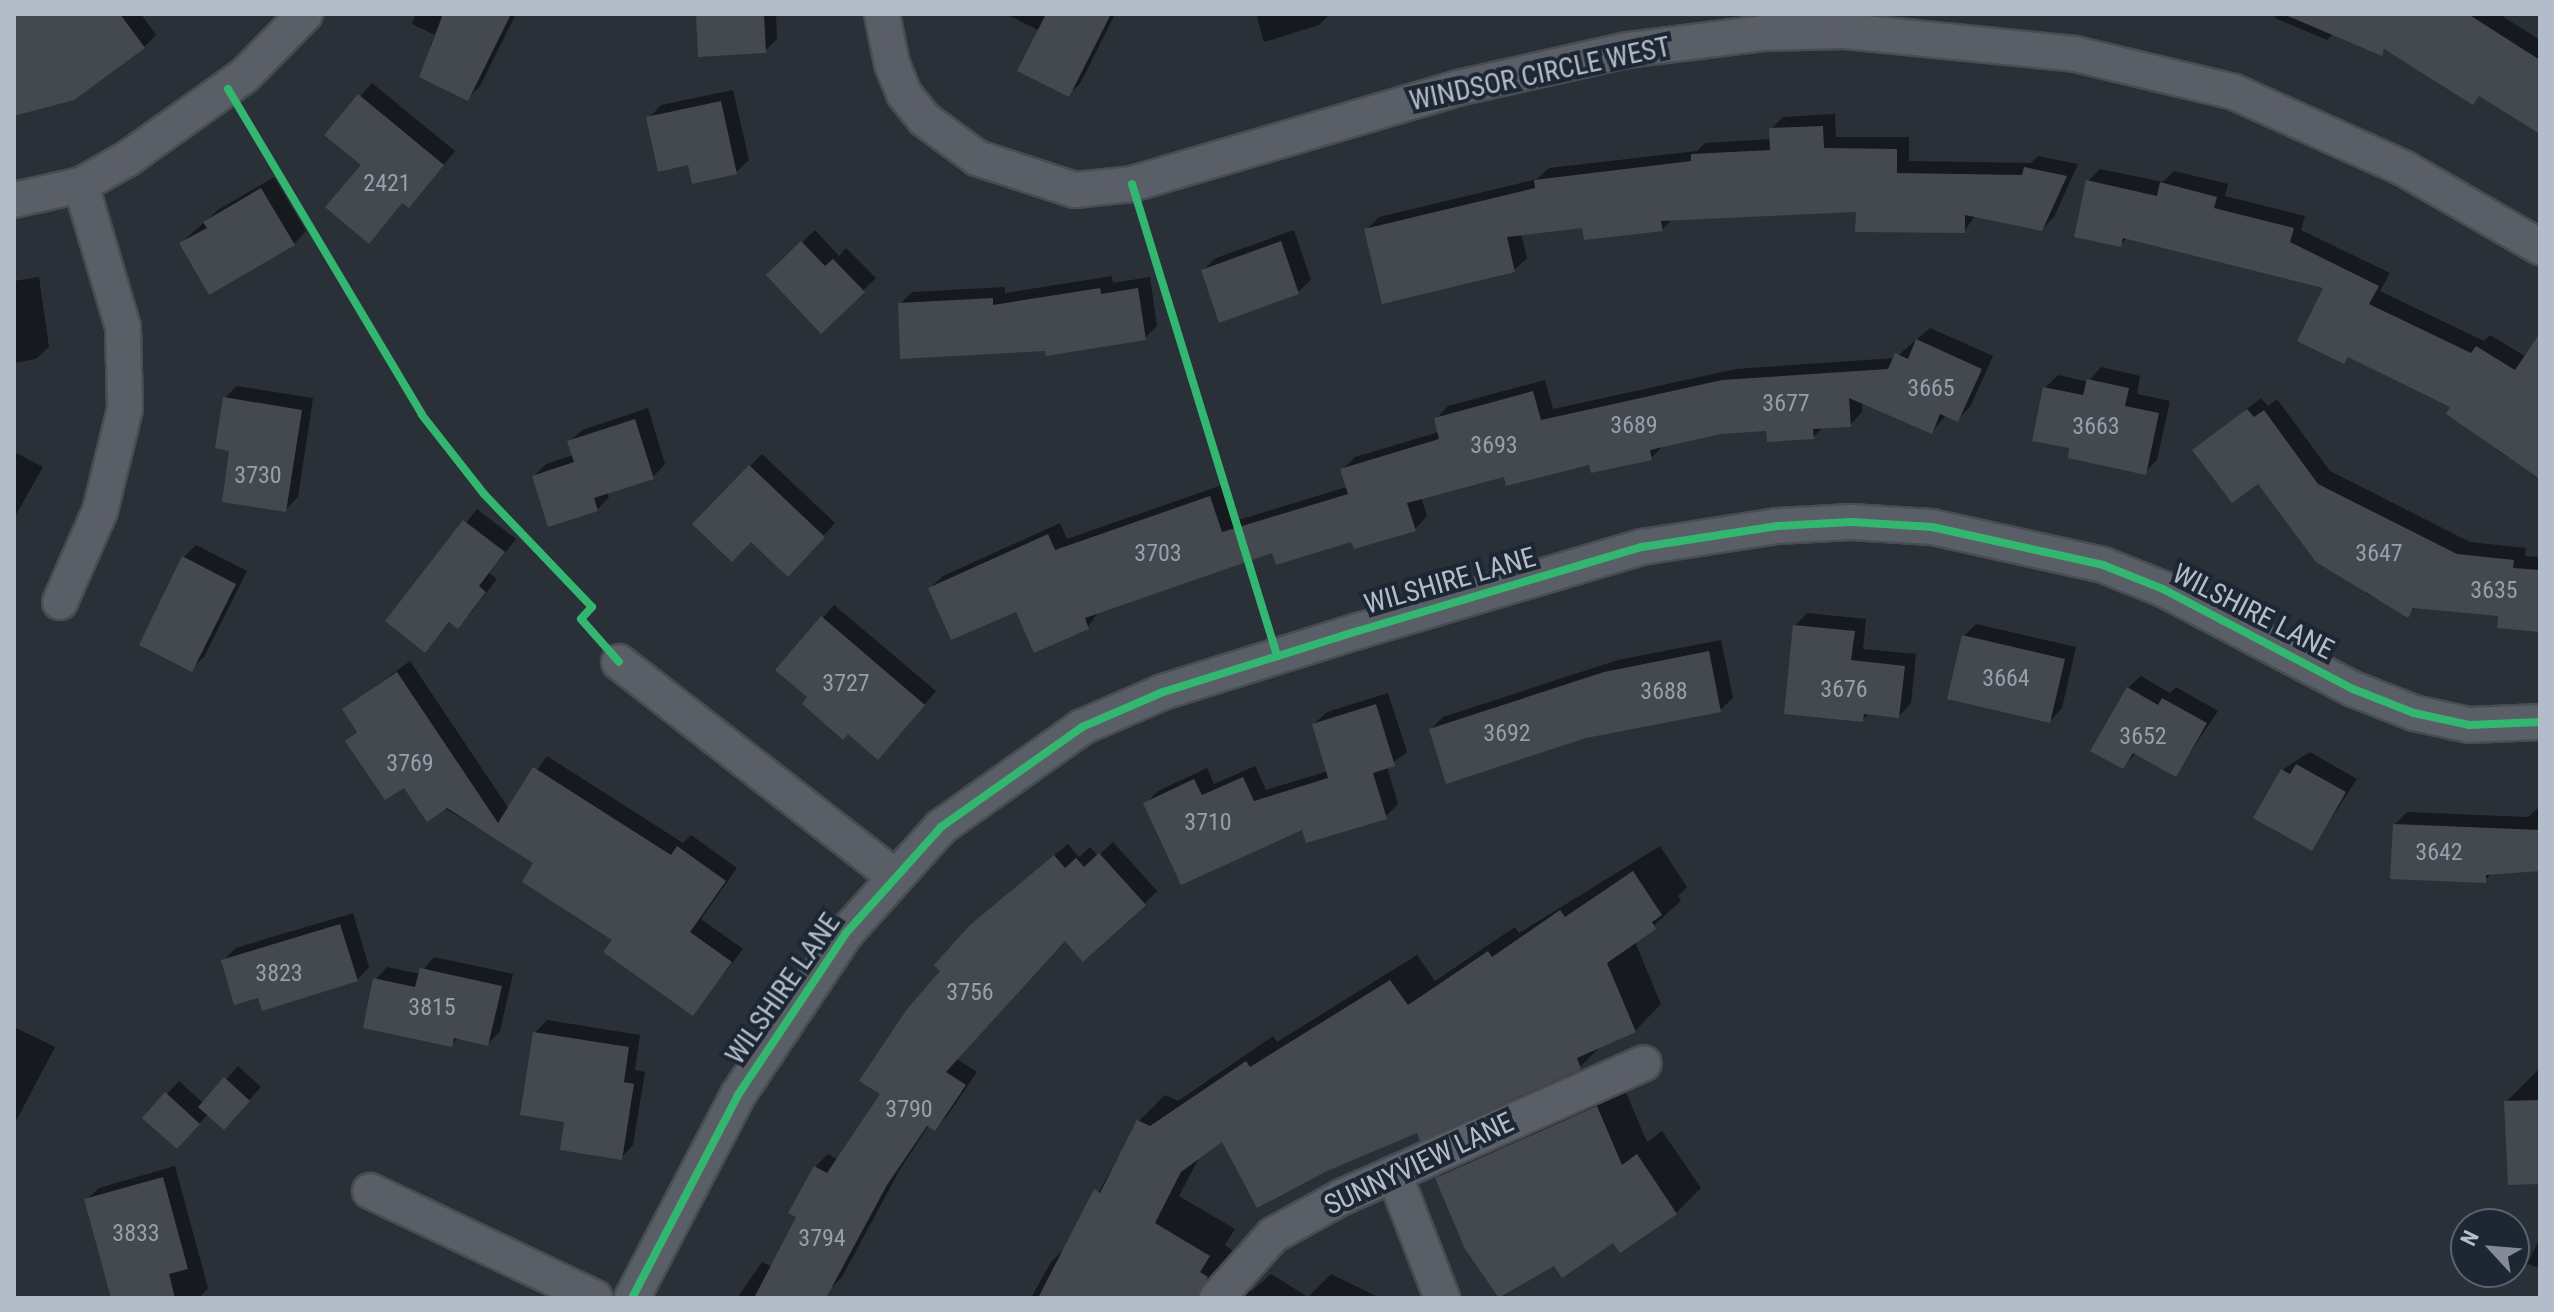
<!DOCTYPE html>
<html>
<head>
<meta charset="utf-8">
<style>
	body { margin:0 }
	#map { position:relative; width:2554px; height:1312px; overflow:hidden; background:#2a3038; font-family:"Roboto Condensed",sans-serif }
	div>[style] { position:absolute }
	.shadow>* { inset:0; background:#0007 }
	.building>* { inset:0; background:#444950 }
	.roads { filter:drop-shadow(2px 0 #484c53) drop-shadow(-2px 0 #484c53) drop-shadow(0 2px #484c53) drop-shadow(0 -2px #484c53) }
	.street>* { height:34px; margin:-17px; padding:0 17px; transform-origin:17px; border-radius:17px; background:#5a5e66 }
	.cycleway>* { height:8px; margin:-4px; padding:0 4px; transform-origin:4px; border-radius:4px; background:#33b770 }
	span { translate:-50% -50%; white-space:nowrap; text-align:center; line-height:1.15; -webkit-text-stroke:8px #1d2633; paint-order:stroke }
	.number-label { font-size:24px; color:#989fab }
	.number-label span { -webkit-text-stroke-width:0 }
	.street-label { font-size:28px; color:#b4bcc9 }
	.frame { position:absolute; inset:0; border:16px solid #b4bcc9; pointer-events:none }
	.north { position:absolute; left:2450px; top:1208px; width:80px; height:80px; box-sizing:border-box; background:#1d2633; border:2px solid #59626f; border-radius:50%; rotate:296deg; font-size:22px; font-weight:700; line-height:32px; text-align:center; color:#b4bcc9 }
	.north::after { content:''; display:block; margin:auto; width:28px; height:36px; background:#848b96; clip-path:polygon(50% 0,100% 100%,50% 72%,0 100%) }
</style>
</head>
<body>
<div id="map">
	<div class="shadow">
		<div style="clip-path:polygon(14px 14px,141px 14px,156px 35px,144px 47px,14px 114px)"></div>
		<div style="clip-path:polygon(416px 14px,516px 14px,480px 86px,467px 99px,430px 45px,435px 35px,412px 24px)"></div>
		<div style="clip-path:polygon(698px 14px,776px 14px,777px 39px,765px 51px)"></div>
		<div style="clip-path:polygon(1006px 14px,1115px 14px,1081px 82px,1068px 95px,1040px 31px)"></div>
		<div style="clip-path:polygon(1256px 14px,1330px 14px,1319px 25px,1264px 42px)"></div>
		<div style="clip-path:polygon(2277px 14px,2499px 14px,2540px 40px,2540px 132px,2481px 94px,2473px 102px,2387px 48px,2381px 53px,2333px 34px,2327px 40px,2275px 18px)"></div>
		<div style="clip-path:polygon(372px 83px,455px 151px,421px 193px,403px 201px,327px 134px)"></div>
		<div style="clip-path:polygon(733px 90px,749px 160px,736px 172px,649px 118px,661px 105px)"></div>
		<div style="clip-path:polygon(1835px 114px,1836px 137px,1909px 137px,1909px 161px,2031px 163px,2038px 156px,2078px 164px,2054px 217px,2042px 229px,1976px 215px,1964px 231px,1858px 210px,1672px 219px,1662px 230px,1584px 226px,1521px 234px,1527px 258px,1514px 270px,1366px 230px,1379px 217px,1537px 179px,1549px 168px,1697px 151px,1705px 143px,1772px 139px,1771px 129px,1783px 117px)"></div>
		<div style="clip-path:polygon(2100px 169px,2163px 182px,2174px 171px,2228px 184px,2225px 196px,2305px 216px,2301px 230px,2390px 273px,2380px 291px,2484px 341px,2490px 335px,2528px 358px,2540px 353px,2540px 465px,2533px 472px,2495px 449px,2498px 444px,2453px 406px,2350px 356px,2344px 362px,2326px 286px,2128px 237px,2120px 245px,2088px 181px)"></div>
		<div style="clip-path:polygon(274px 177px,306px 231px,294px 244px,181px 243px,218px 210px)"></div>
		<div style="clip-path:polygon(815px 230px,839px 256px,846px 248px,876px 278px,821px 331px,768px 275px)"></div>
		<div style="clip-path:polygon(1294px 230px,1311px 280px,1298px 292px,1203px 270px,1216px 258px)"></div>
		<div style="clip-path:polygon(1112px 276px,1113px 283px,1150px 277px,1157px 326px,1145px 338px,1047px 349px,900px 304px,912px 292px,1005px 287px,1005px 293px)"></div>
		<div style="clip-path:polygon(39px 277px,49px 347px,36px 359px,14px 363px,14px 281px)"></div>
		<div style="clip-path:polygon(1930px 328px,1993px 356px,1970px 407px,1958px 419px,1946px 415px,1932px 432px,1862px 402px,1862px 412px,1850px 425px,1823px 427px,1813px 437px,1768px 428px,1721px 432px,1663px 446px,1651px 458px,1506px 475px,1421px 497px,1427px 516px,1415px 529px,1274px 550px,1099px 611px,1088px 627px,930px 588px,943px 576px,1060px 523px,1067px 539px,1222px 485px,1235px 521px,1347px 487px,1342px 470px,1355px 457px,1439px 432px,1436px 419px,1448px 406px,1545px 380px,1553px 409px,1736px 369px,1895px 358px)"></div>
		<div style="clip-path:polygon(2101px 367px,2140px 376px,2137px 394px,2170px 401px,2157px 460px,2145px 472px,2072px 447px,2045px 388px,2058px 375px,2088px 382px)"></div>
		<div style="clip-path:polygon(237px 386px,313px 398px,298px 497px,285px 510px,231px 449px,225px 398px)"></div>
		<div style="clip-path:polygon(2261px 398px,2268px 406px,2277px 399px,2330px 471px,2470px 542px,2526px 548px,2525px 556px,2540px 557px,2540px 630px,2500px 614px,2416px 606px,2408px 615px,2365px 593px,2369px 587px,2258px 481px,2195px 450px)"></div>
		<div style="clip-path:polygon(648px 408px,665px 464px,653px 477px,607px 492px,609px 497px,597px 510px,534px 476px,546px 464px,573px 455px,569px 442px,582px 430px)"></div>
		<div style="clip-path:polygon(14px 452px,43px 467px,14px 518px)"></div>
		<div style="clip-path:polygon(762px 454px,835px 523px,800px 562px,752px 540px,695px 524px)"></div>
		<div style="clip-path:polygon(477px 509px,516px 539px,489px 573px,497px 579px,470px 614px,458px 626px,451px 621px,425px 650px,387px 621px)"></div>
		<div style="clip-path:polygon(196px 545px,247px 571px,204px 657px,191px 669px,184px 557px)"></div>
		<div style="clip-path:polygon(834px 605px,936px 691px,890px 745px,810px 697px,778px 670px)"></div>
		<div style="clip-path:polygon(1807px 613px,1866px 619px,1863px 649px,1916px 654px,1911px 703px,1899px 716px,1869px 713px,1862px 720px,1795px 626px)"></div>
		<div style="clip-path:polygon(1976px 624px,2076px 647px,2062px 708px,2050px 721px,1964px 636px)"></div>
		<div style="clip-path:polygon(1721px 640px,1733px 698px,1720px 710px,1431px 729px,1443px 717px,1618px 660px)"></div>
		<div style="clip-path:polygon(410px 661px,509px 809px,547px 756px,683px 843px,691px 835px,737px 868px,701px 919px,743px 949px,693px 1014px,536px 862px,405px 785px,347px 741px,358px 730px,344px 710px)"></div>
		<div style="clip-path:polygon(2141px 676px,2170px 693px,2176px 687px,2218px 711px,2175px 775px,2136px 753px,2123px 767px,2128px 688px)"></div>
		<div style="clip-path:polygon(1388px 693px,1407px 752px,1387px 767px,1398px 804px,1385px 817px,1304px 827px,1146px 803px,1158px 791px,1207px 768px,1214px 784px,1255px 766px,1266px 790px,1328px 771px,1314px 724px,1327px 712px)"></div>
		<div style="clip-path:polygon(2310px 752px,2357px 779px,2311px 849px,2282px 770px)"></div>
		<div style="clip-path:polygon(2540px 806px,2540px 869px,2493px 872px,2485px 880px,2394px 825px,2407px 812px,2528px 817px)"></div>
		<div style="clip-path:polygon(1113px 842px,1157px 891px,1144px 904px,1065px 939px,957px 1059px,977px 1072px,947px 1116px,935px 1129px,929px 1125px,899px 1171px,842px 1277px,821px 1298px,737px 1298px,762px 1262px,773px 1267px,799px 1216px,815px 1167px,828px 1154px,838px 1160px,882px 1094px,943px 971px,985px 913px,1068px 844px,1079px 857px,1090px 847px,1098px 856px)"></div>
		<div style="clip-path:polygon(1660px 846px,1687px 887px,1678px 896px,1681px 901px,1635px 942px,1661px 1004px,1635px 1031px,1603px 1044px,1580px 1067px,1418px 1131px,1223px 1139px,1200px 1156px,1179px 1196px,1235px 1229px,1225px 1245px,1233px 1251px,1223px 1267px,1230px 1288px,1252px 1291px,1271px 1274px,1308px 1297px,1331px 1274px,1380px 1298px,1031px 1298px,1051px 1262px,1070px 1243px,1139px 1121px,1165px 1095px,1178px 1101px,1273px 1036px,1277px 1042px,1417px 955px,1435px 981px,1515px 927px,1519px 933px)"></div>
		<div style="clip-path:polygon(353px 913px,369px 967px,357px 980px,259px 996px,223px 961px,236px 948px)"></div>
		<div style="clip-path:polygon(434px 957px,513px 974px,500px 1031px,488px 1044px,459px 1037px,451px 1045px,375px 980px,387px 967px,420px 974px)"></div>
		<div style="clip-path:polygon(547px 1020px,640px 1035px,635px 1070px,645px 1072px,633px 1145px,621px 1158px,567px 1120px,535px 1033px)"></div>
		<div style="clip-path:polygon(14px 1027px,55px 1047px,14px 1125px)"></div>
		<div style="clip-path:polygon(238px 1066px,261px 1087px,236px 1115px,208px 1114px,190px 1134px,145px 1118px,179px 1081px,204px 1104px)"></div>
		<div style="clip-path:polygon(2538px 1070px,2540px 1070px,2540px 1182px,2506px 1102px)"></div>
		<div style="clip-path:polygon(1622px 1083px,1647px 1142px,1662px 1131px,1701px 1188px,1676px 1213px,1620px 1250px,1614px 1240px,1554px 1263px,1501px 1298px,1467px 1248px,1437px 1178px,1462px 1153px)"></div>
		<div style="clip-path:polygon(175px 1166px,208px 1288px,199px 1298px,113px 1298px,86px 1200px,99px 1188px)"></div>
		<div style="clip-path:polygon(2540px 1238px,2540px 1268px,2527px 1264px)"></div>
	</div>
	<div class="building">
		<div style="clip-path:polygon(14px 14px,120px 14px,145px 48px,74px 100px,14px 116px)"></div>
		<div style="clip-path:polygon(443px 14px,511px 14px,468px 101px,419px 77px)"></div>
		<div style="clip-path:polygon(696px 14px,764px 14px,766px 53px,698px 57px)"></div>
		<div style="clip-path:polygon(1046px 14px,1111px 14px,1069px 97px,1017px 71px)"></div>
		<div style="clip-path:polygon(2283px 14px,2468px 14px,2540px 60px,2540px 134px,2479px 96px,2473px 105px,2384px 49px,2382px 56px)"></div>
		<div style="clip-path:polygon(358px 94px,444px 165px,409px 208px,402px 203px,369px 244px,325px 207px,361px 165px,324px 135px)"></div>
		<div style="clip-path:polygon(721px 101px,737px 174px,692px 184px,688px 165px,658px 172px,646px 117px)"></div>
		<div style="clip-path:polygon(1823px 126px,1824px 148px,1897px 149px,1897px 173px,2022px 175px,2024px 167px,2067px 176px,2042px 231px,1965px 215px,1965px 233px,1855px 232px,1856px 212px,1661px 221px,1663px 231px,1584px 240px,1582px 228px,1507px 237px,1515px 272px,1382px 304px,1364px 229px,1535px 188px,1534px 180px,1691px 161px,1691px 154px,1770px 150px,1769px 128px)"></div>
		<div style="clip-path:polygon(2086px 180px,2157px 196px,2160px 182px,2217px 197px,2214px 208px,2294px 228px,2290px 242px,2379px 286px,2369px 304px,2471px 353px,2476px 346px,2515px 370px,2540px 333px,2540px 479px,2446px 414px,2450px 407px,2348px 357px,2344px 364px,2297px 341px,2323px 288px,2123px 238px,2121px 247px,2074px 237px)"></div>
		<div style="clip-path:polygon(261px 188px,295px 245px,209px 295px,179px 243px,207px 228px,203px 222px)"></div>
		<div style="clip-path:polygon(801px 241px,825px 266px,833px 259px,865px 292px,821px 334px,766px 275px)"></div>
		<div style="clip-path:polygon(1281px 241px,1299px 294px,1219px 323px,1201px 270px)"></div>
		<div style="clip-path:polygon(1100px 288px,1101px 294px,1138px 288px,1146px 340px,1046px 356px,1045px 351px,900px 359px,898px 303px,993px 298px,993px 305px)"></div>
		<div style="clip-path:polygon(1916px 339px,1982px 369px,1958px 422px,1940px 414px,1932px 434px,1849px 398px,1851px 427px,1813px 429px,1814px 439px,1767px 442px,1766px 431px,1721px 434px,1650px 450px,1652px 460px,1591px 473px,1589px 465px,1506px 486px,1504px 477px,1407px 503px,1416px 531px,1354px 549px,1351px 542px,1276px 565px,1272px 553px,1085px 618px,1089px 629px,1034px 653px,1016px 612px,951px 640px,928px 588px,1048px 534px,1055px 550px,1210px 496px,1222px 532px,1348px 494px,1340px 469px,1439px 439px,1434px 418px,1533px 391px,1541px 420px,1722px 380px,1888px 369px,1895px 353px,1908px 359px)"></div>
		<div style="clip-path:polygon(2087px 379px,2129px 388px,2125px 406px,2159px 413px,2146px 475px,2068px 458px,2069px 448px,2032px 441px,2043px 387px,2083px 395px)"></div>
		<div style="clip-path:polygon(223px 397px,302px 410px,286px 512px,222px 502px,229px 451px,215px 448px)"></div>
		<div style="clip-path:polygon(2247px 409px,2254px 417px,2264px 410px,2318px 484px,2457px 554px,2514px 560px,2513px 568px,2540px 570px,2540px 632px,2497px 628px,2498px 616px,2413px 608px,2408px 618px,2316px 562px,2258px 484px,2232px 503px,2192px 450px)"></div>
		<div style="clip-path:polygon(635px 419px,654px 479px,594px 498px,598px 511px,548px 527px,532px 476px,574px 462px,567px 441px)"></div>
		<div style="clip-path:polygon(749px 465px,825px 537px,788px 577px,751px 542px,732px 562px,692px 524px)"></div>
		<div style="clip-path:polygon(463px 520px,505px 552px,479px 586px,486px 592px,458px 629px,449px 622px,425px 653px,385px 621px)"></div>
		<div style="clip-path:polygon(182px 556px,236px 584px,192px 672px,139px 645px)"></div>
		<div style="clip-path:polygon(821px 616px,925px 705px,878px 760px,848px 734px,843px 740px,802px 704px,807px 697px,775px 670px)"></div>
		<div style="clip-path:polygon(1793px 625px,1855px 631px,1851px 660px,1905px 666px,1899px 718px,1864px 714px,1863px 722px,1784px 714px)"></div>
		<div style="clip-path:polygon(1962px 635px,2065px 659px,2050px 723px,1947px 699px)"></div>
		<div style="clip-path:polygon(1709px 651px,1721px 712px,1586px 738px,1446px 784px,1429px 729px,1604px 672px)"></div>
		<div style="clip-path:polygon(397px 672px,498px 823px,533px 767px,671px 855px,677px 846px,726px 881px,690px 932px,732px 962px,693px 1016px,603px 952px,612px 940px,522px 882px,533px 863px,447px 808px,427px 822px,404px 788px,385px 800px,345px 741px,357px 732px,342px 709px)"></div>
		<div style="clip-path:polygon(2127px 687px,2158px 705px,2162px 698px,2207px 723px,2176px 777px,2133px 753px,2123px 769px,2090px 751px)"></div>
		<div style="clip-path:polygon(1376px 704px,1395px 766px,1373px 773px,1387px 819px,1306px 843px,1302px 830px,1181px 885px,1143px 803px,1194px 779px,1202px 795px,1243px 777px,1254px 801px,1328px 778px,1312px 724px)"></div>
		<div style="clip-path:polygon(2296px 764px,2346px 792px,2312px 851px,2253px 818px,2281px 769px,2290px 774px)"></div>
		<div style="clip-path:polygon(2393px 824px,2540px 830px,2540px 871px,2486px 875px,2486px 883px,2390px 879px)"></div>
		<div style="clip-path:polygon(1099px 853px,1146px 905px,1083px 962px,1065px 941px,946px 1072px,966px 1085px,935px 1131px,927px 1126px,887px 1185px,826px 1298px,754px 1298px,796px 1217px,788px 1213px,814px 1166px,827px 1173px,880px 1094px,859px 1081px,907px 1009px,940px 971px,934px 965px,970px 925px,1054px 855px,1065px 868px,1076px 858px,1084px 867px)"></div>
		<div style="clip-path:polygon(1633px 871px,1662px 915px,1652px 922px,1656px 929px,1607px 963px,1636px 1032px,1577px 1058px,1581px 1069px,1420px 1141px,1417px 1133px,1327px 1171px,1257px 1208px,1222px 1142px,1181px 1172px,1155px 1223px,1210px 1256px,1200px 1272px,1208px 1277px,1198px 1298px,1038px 1298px,1094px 1189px,1100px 1193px,1137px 1120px,1150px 1126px,1246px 1061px,1250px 1067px,1390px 980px,1408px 1005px,1488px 951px,1492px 957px,1560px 910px,1565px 917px)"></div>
		<div style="clip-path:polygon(340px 924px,358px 981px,262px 1011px,258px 998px,234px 1005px,221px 960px)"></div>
		<div style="clip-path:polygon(420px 968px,502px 986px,488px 1046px,454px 1038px,452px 1047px,363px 1028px,373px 978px,415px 987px)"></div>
		<div style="clip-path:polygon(533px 1032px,629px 1047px,624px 1082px,634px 1084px,622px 1160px,560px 1150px,564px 1122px,520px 1115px)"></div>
		<div style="clip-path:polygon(224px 1077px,250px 1101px,224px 1130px,198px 1107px)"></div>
		<div style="clip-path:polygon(165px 1092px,200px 1124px,177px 1149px,142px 1118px)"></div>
		<div style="clip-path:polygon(2540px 1100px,2540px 1184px,2508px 1185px,2504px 1101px)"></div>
		<div style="clip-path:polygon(1597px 1106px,1622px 1165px,1637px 1154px,1677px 1214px,1620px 1253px,1613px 1243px,1562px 1278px,1554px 1266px,1499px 1298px,1465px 1249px,1435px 1178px)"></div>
		<div style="clip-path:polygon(163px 1177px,188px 1269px,169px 1274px,175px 1298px,111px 1298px,84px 1199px)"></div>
	</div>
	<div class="roads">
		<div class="street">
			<div style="left:882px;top:14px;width:51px;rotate:78.7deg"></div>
			<div style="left:892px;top:64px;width:32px;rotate:68deg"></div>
			<div style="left:904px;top:94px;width:32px;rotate:51deg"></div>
			<div style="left:924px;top:119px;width:66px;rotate:36.3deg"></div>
			<div style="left:977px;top:158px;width:103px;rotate:18.1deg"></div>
			<div style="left:1075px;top:190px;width:57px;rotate:-6deg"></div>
			<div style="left:1132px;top:184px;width:340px;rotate:-16.4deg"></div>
			<div style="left:1458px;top:88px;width:173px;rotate:-12.7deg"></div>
			<div style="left:1627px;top:50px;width:137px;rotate:-7.1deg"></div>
			<div style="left:1763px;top:33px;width:82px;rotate:-1.4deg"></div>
			<div style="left:1845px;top:31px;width:231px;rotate:5.7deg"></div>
			<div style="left:2075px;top:54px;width:163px;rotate:13.4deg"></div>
			<div style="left:2234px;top:92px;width:188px;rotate:24.2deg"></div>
			<div style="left:2405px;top:169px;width:156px;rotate:30deg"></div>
			<div style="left:14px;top:200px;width:69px;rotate:-12.6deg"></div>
			<div style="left:81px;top:185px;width:53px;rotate:-29.5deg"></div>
			<div style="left:127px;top:159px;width:143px;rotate:-35.4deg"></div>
			<div style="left:244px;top:76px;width:87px;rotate:-45.5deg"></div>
			<div style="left:60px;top:602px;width:99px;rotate:-66.3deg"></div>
			<div style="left:100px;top:511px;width:105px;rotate:-76.2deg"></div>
			<div style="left:125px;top:409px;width:82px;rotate:-91.4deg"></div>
			<div style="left:123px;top:327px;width:148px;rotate:-106.5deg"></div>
			<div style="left:619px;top:662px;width:348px;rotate:37.9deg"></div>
			<div style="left:1394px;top:1174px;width:133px;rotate:68.8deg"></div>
			<div style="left:370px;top:1191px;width:249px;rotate:25.4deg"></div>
			<div style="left:632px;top:1298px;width:229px;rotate:-62.4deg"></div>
			<div style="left:738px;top:1095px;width:195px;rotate:-56.3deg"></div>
			<div style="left:846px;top:933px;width:142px;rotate:-48.1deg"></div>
			<div style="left:941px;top:827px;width:173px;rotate:-35.3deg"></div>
			<div style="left:1082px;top:727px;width:88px;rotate:-23.4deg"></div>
			<div style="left:1163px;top:692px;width:204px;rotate:-17.4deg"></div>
			<div style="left:1358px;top:631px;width:296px;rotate:-16.5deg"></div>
			<div style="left:1642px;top:547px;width:137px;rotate:-8.8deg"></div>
			<div style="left:1777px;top:526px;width:74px;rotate:-3.1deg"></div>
			<div style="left:1851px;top:522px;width:81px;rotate:3.5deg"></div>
			<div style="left:1932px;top:527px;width:175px;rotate:12.5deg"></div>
			<div style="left:2103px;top:565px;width:65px;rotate:21.8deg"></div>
			<div style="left:2163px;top:589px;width:215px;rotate:27.8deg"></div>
			<div style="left:2353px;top:689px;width:66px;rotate:21.5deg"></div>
			<div style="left:2414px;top:713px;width:56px;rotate:12.3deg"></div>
			<div style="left:2469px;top:725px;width:71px;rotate:-2.4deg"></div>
			<div style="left:1217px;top:1298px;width:84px;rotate:-48.4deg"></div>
			<div style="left:1273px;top:1235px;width:79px;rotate:-28.8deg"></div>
			<div style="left:1342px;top:1197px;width:330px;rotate:-23.9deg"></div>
		</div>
	</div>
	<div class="cycleway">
		<div style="left:228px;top:89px;width:379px;rotate:59.2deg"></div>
		<div style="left:422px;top:415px;width:100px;rotate:51.9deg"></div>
		<div style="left:484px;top:494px;width:156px;rotate:46.3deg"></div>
		<div style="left:592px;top:607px;width:16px;rotate:133deg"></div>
		<div style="left:581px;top:619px;width:57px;rotate:48.5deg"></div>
		<div style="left:1132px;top:184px;width:494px;rotate:72.9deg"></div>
		<div style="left:632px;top:1298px;width:229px;rotate:-62.4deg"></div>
		<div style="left:738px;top:1095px;width:195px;rotate:-56.3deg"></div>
		<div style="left:846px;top:933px;width:142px;rotate:-48.1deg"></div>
		<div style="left:941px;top:827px;width:173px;rotate:-35.3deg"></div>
		<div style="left:1082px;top:727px;width:88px;rotate:-23.4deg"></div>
		<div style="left:1163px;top:692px;width:204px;rotate:-17.4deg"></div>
		<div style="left:1358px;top:631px;width:296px;rotate:-16.5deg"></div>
		<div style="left:1642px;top:547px;width:137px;rotate:-8.8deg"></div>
		<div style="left:1777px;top:526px;width:74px;rotate:-3.1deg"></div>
		<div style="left:1851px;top:522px;width:81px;rotate:3.5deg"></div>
		<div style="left:1932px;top:527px;width:175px;rotate:12.5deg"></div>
		<div style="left:2103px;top:565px;width:65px;rotate:21.8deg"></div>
		<div style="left:2163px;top:589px;width:215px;rotate:27.8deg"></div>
		<div style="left:2353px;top:689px;width:66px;rotate:21.5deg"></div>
		<div style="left:2414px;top:713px;width:56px;rotate:12.3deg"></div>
		<div style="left:2469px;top:725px;width:71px;rotate:-2.4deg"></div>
	</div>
	<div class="number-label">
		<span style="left:387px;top:184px">2421</span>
		<span style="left:1931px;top:389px">3665</span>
		<span style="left:1786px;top:404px">3677</span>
		<span style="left:1634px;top:426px">3689</span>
		<span style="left:2096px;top:427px">3663</span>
		<span style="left:1494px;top:446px">3693</span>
		<span style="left:258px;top:476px">3730</span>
		<span style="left:1158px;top:554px">3703</span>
		<span style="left:2379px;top:554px">3647</span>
		<span style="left:2494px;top:591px">3635</span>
		<span style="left:2006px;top:679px">3664</span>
		<span style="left:846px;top:684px">3727</span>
		<span style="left:1844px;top:690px">3676</span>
		<span style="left:1664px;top:692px">3688</span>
		<span style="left:1507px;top:734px">3692</span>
		<span style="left:2143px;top:737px">3652</span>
		<span style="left:410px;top:764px">3769</span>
		<span style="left:1208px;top:823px">3710</span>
		<span style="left:2439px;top:853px">3642</span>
		<span style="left:279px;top:974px">3823</span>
		<span style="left:970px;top:993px">3756</span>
		<span style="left:432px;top:1008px">3815</span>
		<span style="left:909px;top:1110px">3790</span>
		<span style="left:136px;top:1234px">3833</span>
		<span style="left:822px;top:1239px">3794</span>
	</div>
	<div class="street-label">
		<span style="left:1540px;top:74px;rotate:-12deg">WINDSOR CIRCLE WEST</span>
		<span style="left:1450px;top:581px;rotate:-16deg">WILSHIRE LANE</span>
		<span style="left:2253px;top:612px;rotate:27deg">WILSHIRE LANE</span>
		<span style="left:783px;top:989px;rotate:-55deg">WILSHIRE LANE</span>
		<span style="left:1419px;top:1164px;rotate:-25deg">SUNNYVIEW LANE</span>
	</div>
	<div class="frame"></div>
	<div class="north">N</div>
</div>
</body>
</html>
